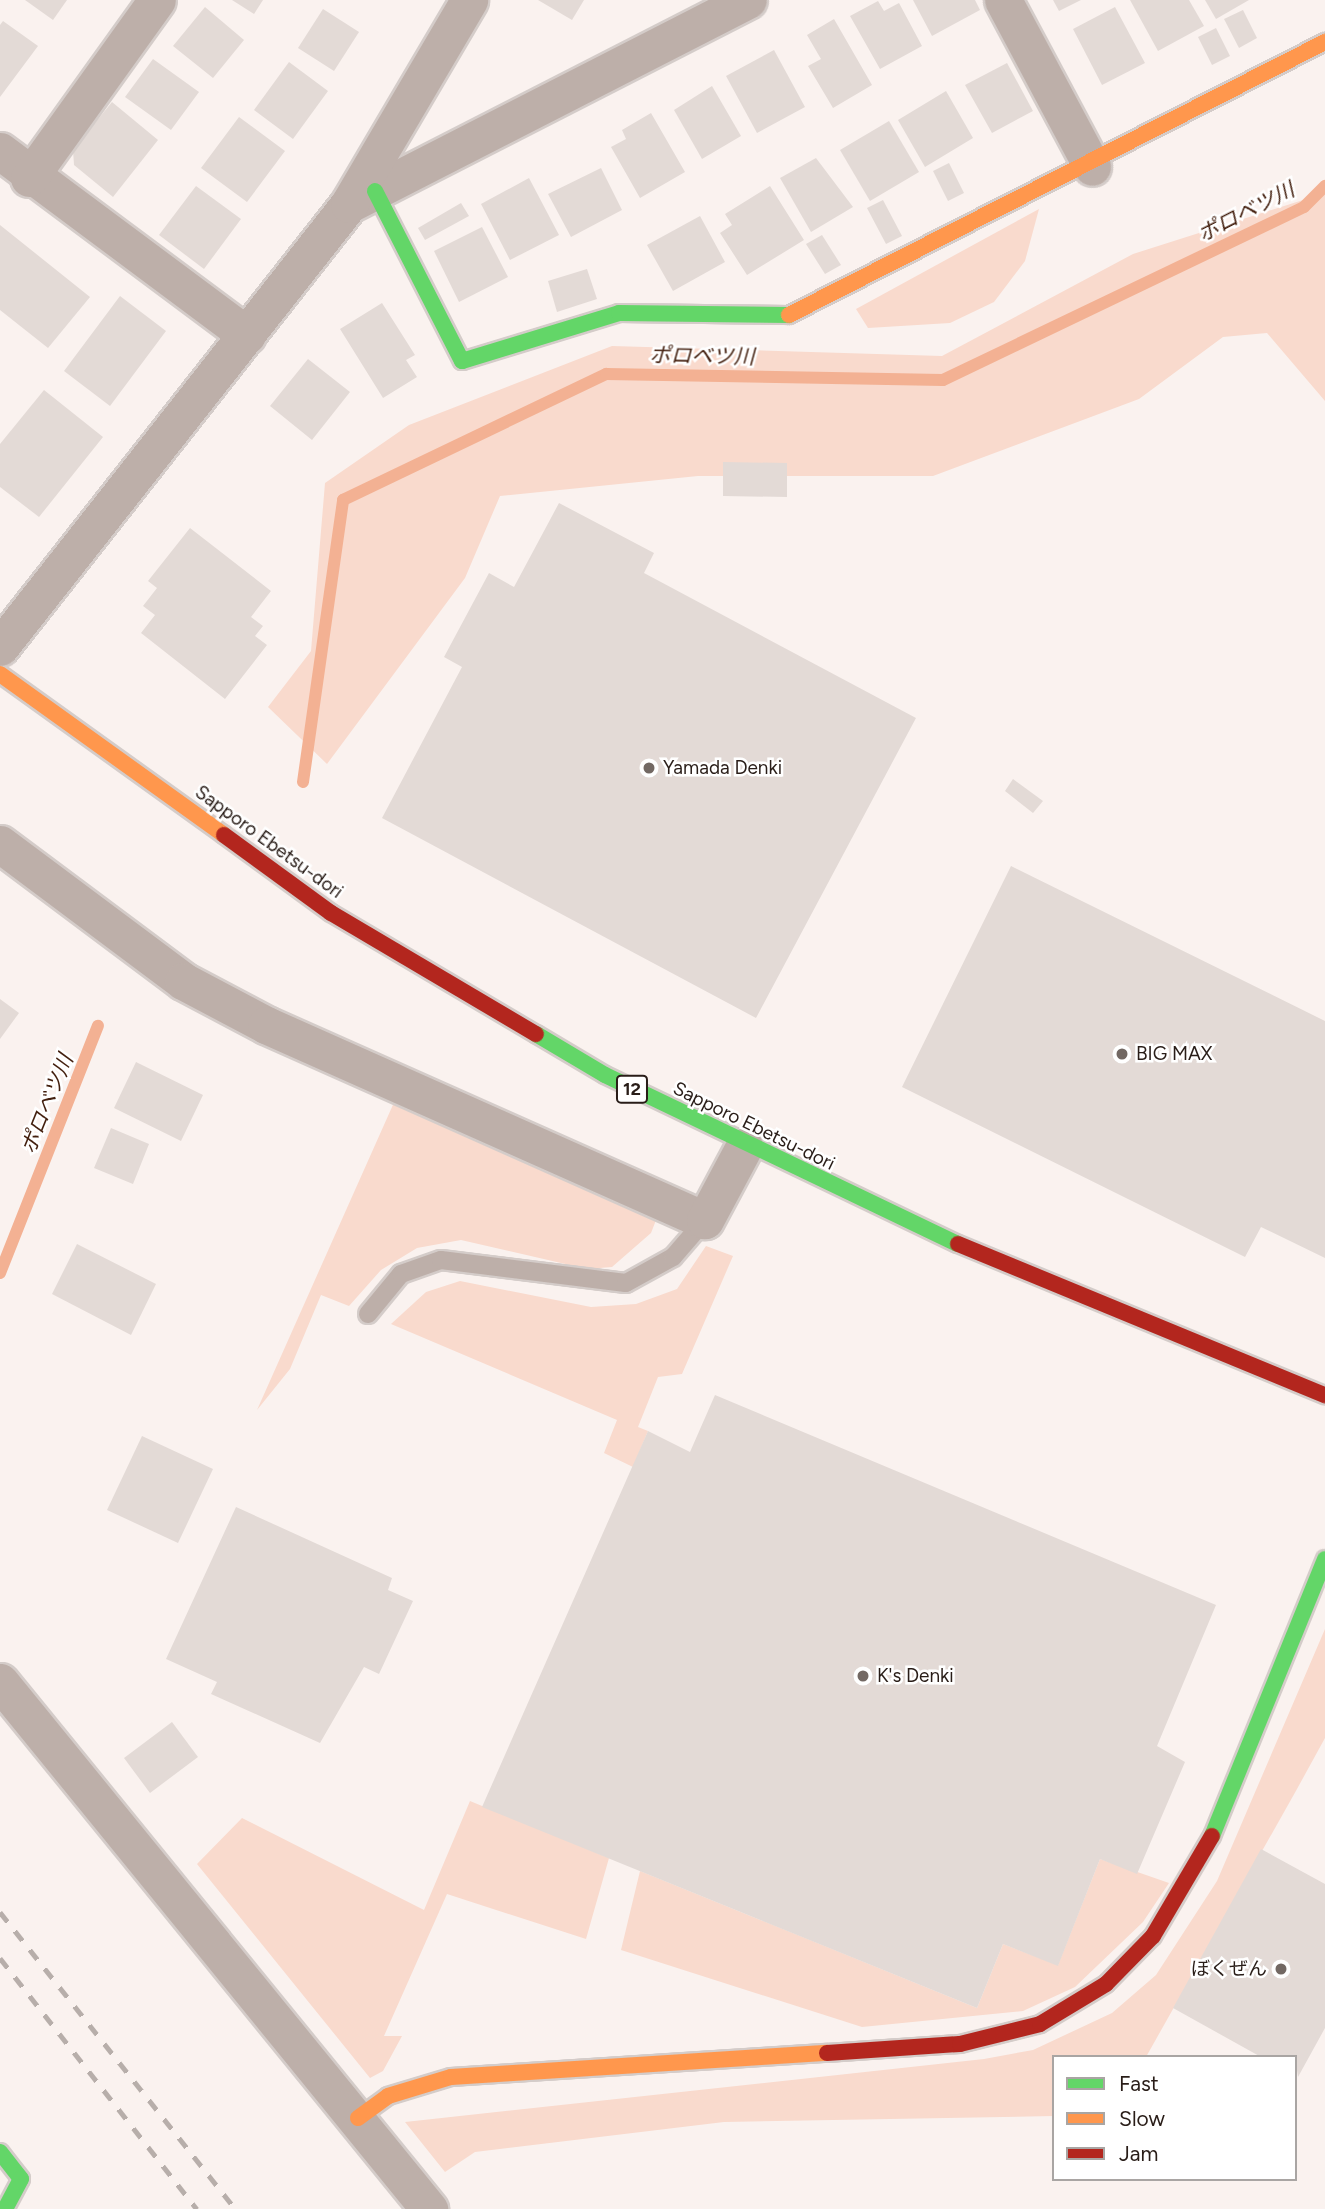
<!DOCTYPE html>
<html>
<head>
<meta charset="utf-8">
<style>
	body { margin:0 }
	#map { position:relative; width:1325px; height:2209px; overflow:hidden; background:#faf2ef; font-family:Figtree,"Noto Sans JP",sans-serif }
	div>[style] { position:absolute }
	.green>* { inset:0; background:#f9dacd }
	.stream>* { height:12px; margin:-6px; padding:0 6px; transform-origin:6px; border-radius:6px; background:#f3b193 }
	.building>* { inset:0; background:#e3dad6 }
	.roads { filter:drop-shadow(2px 0 #d4ccc9) drop-shadow(-2px 0 #d4ccc9) drop-shadow(0 2px #d4ccc9) drop-shadow(0 -2px #d4ccc9) }
	.lane>* { height:18px; margin:-9px; padding:0 9px; transform-origin:9px; border-radius:9px; background:#bdafa9 }
	.street>* { height:37px; margin:-18.5px; padding:0 18.5px; transform-origin:18.5px; border-radius:18.5px; background:#bdafa9 }
	.fast>* { height:16px; margin:-8px; padding:0 8px; transform-origin:8px; border-radius:8px; background:#63d668 }
	.slow>* { height:16px; margin:-8px; padding:0 8px; transform-origin:8px; border-radius:8px; background:#ff974d }
	.jam>* { height:16px; margin:-8px; padding:0 8px; transform-origin:8px; border-radius:8px; background:#b3261e }
	.rail>* { height:5px; margin-top:-2.5px; transform-origin:0; background:repeating-linear-gradient(90deg,#b7aeaa 0 12px,transparent 0 24px) }
	.dots>* { width:19px; height:19px; translate:-50% -50%; box-sizing:border-box; border:4px solid #fff; border-radius:50% }
	span { translate:-50% -50%; white-space:nowrap; text-align:center; line-height:1.15; -webkit-text-stroke:5px #fff; paint-order:stroke }
	.shield-label span { padding:2px 5px; background:#fff; border:2px solid; border-radius:5px; -webkit-text-stroke-width:0 }
	.shield-label { font-size:18px; color:#291d18; font-weight:700 }
	.poi-label { font-size:19px; color:#291d18 }
	.left { translate:0 -50%; text-align:left }
	.right { translate:-100% -50%; text-align:right }
	.street-label { font-size:19px; color:#291d18 }
	.water-label { font-size:21px; color:#431f0e; font-style:italic }
	.legend { position:absolute; left:1052px; top:2055px; width:245px; height:126px; box-sizing:border-box; background:#fff; border:2px solid #a9a5a3; margin:0; padding:9px 12px; list-style:none; font-size:21px; color:#291d18 }
	.legend li { display:flex; align-items:center; gap:14px; height:35px }
	.legend b { width:35px; border:2px solid #a9a5a3 }
</style>
</head>
<body>
<div id="map">
	<div class="green">
		<div style="clip-path:polygon(1325px 193px,1325px 401px,1267px 333px,1223px 337px,1139px 399px,933px 476px,698px 476px,500px 496px,465px 578px,327px 764px,268px 707px,311px 651px,325px 483px,409px 425px,612px 346px,942px 356px,1133px 254px)"></div>
		<div style="clip-path:polygon(1039px 209px,1025px 261px,994px 302px,950px 323px,868px 328px,856px 309px)"></div>
		<div style="clip-path:polygon(396px 1098px,658px 1215px,651px 1233px,612px 1267px,587px 1269px,461px 1240px,417px 1248px,381px 1270px,349px 1306px,321px 1295px,290px 1369px,257px 1410px)"></div>
		<div style="clip-path:polygon(706px 1246px,733px 1256px,682px 1374px,658px 1377px,638px 1427px,648px 1431px,633px 1467px,604px 1453px,617px 1420px,391px 1324px,426px 1292px,460px 1281px,591px 1307px,636px 1304px,677px 1289px)"></div>
		<div style="clip-path:polygon(1325px 1629px,1325px 1738px,1297px 1789px,1146px 2057px,1054px 2057px,1054px 2116px,724px 2122px,475px 2152px,445px 2172px,405px 2122px,984px 2059px,1033px 2050px,1112px 2013px,1156px 1975px,1217px 1881px)"></div>
		<div style="clip-path:polygon(470px 1801px,609px 1858px,586px 1939px,447px 1894px,384px 2036px,402px 2036px,383px 2071px,370px 2078px,197px 1864px,242px 1818px,424px 1910px)"></div>
		<div style="clip-path:polygon(1100px 1859px,1169px 1883px,1143px 1922px,1075px 1987px,1023px 2011px,862px 2027px,621px 1950px,640px 1871px,977px 2008px,1003px 1944px,1058px 1965px)"></div>
	</div>
	<div class="stream">
		<div style="left:303px;top:782px;width:285px;rotate:-81.9deg"></div>
		<div style="left:343px;top:500px;width:292px;rotate:-25.6deg"></div>
		<div style="left:606px;top:374px;width:337px;rotate:1deg"></div>
		<div style="left:943px;top:380px;width:400px;rotate:-25.6deg"></div>
		<div style="left:1304px;top:207px;width:30px;rotate:-45deg"></div>
		<div style="left:0;top:1273px;width:266px;rotate:-68.4deg"></div>
	</div>
	<div class="building">
		<div style="clip-path:polygon(25px 0,67px 0,53px 20px)"></div>
		<div style="clip-path:polygon(232px 0,263px 0,254px 14px)"></div>
		<div style="clip-path:polygon(538px 0,584px 0,572px 20px)"></div>
		<div style="clip-path:polygon(913px 0,975px 0,980px 10px,932px 36px)"></div>
		<div style="clip-path:polygon(1053px 0,1081px 0,1059px 11px)"></div>
		<div style="clip-path:polygon(1130px 0,1189px 0,1204px 26px,1158px 51px)"></div>
		<div style="clip-path:polygon(1205px 0,1249px 0,1216px 19px)"></div>
		<div style="clip-path:polygon(878px 1px,884px 11px,899px 3px,922px 46px,880px 69px,850px 16px)"></div>
		<div style="clip-path:polygon(205px 7px,244px 40px,213px 78px,173px 46px)"></div>
		<div style="clip-path:polygon(1115px 7px,1145px 63px,1102px 85px,1073px 29px)"></div>
		<div style="clip-path:polygon(323px 9px,359px 32px,334px 71px,298px 48px)"></div>
		<div style="clip-path:polygon(1243px 10px,1257px 38px,1239px 48px,1224px 19px)"></div>
		<div style="clip-path:polygon(834px 19px,872px 85px,833px 108px,808px 66px,821px 59px,807px 35px)"></div>
		<div style="clip-path:polygon(3px 21px,38px 46px,0 97px,0 25px)"></div>
		<div style="clip-path:polygon(1216px 28px,1230px 56px,1212px 65px,1198px 37px)"></div>
		<div style="clip-path:polygon(774px 50px,805px 107px,757px 133px,726px 76px)"></div>
		<div style="clip-path:polygon(153px 59px,199px 92px,171px 130px,125px 97px)"></div>
		<div style="clip-path:polygon(289px 62px,328px 91px,293px 139px,254px 110px)"></div>
		<div style="clip-path:polygon(1007px 63px,1033px 111px,992px 133px,965px 85px)"></div>
		<div style="clip-path:polygon(712px 86px,741px 136px,702px 159px,674px 110px)"></div>
		<div style="clip-path:polygon(946px 91px,973px 138px,925px 167px,898px 120px)"></div>
		<div style="clip-path:polygon(112px 102px,158px 140px,113px 197px,74px 165px,73px 150px)"></div>
		<div style="clip-path:polygon(651px 113px,685px 172px,640px 198px,611px 147px,626px 139px,622px 130px)"></div>
		<div style="clip-path:polygon(239px 117px,285px 151px,247px 202px,201px 168px)"></div>
		<div style="clip-path:polygon(889px 121px,919px 172px,870px 201px,840px 150px)"></div>
		<div style="clip-path:polygon(816px 158px,853px 207px,811px 232px,780px 178px)"></div>
		<div style="clip-path:polygon(949px 163px,964px 193px,948px 201px,933px 171px)"></div>
		<div style="clip-path:polygon(601px 168px,622px 210px,571px 237px,548px 194px)"></div>
		<div style="clip-path:polygon(529px 178px,559px 235px,510px 260px,481px 204px)"></div>
		<div style="clip-path:polygon(196px 186px,241px 219px,204px 269px,159px 235px)"></div>
		<div style="clip-path:polygon(770px 186px,804px 240px,747px 275px,720px 233px,732px 225px,725px 214px)"></div>
		<div style="clip-path:polygon(883px 200px,902px 236px,886px 244px,867px 208px)"></div>
		<div style="clip-path:polygon(461px 203px,469px 216px,425px 240px,418px 228px)"></div>
		<div style="clip-path:polygon(700px 216px,725px 262px,673px 291px,647px 245px)"></div>
		<div style="clip-path:polygon(0 225px,90px 297px,48px 348px,0 310px)"></div>
		<div style="clip-path:polygon(482px 227px,508px 277px,459px 302px,434px 251px)"></div>
		<div style="clip-path:polygon(822px 235px,841px 265px,825px 274px,806px 244px)"></div>
		<div style="clip-path:polygon(587px 269px,597px 299px,557px 312px,548px 281px)"></div>
		<div style="clip-path:polygon(120px 296px,166px 331px,110px 406px,64px 371px)"></div>
		<div style="clip-path:polygon(382px 303px,415px 355px,406px 360px,417px 377px,383px 398px,340px 329px)"></div>
		<div style="clip-path:polygon(308px 359px,350px 392px,312px 440px,270px 406px)"></div>
		<div style="clip-path:polygon(44px 390px,103px 437px,39px 517px,0 487px,0 444px)"></div>
		<div style="clip-path:polygon(723px 462px,787px 463px,787px 497px,723px 496px)"></div>
		<div style="clip-path:polygon(559px 503px,654px 553px,644px 573px,916px 718px,756px 1018px,382px 818px,462px 667px,444px 657px,489px 573px,514px 587px)"></div>
		<div style="clip-path:polygon(190px 528px,271px 591px,251px 617px,263px 626px,255px 636px,267px 645px,225px 699px,141px 633px,155px 615px,143px 606px,157px 588px,148px 581px)"></div>
		<div style="clip-path:polygon(1013px 779px,1043px 801px,1033px 813px,1005px 791px)"></div>
		<div style="clip-path:polygon(1011px 866px,1325px 1021px,1325px 1258px,1261px 1227px,1245px 1257px,902px 1087px)"></div>
		<div style="clip-path:polygon(0 999px,19px 1013px,0 1039px)"></div>
		<div style="clip-path:polygon(136px 1062px,203px 1095px,181px 1141px,114px 1108px)"></div>
		<div style="clip-path:polygon(111px 1128px,149px 1144px,133px 1184px,94px 1168px)"></div>
		<div style="clip-path:polygon(77px 1244px,156px 1284px,131px 1335px,52px 1294px)"></div>
		<div style="clip-path:polygon(715px 1395px,1216px 1605px,1157px 1746px,1185px 1762px,1137px 1874px,1100px 1859px,1058px 1966px,1003px 1944px,977px 2008px,482px 1807px,648px 1431px,690px 1452px)"></div>
		<div style="clip-path:polygon(142px 1436px,213px 1469px,178px 1543px,107px 1510px)"></div>
		<div style="clip-path:polygon(236px 1507px,392px 1578px,388px 1590px,413px 1601px,379px 1674px,364px 1667px,320px 1743px,211px 1694px,217px 1682px,166px 1659px)"></div>
		<div style="clip-path:polygon(172px 1722px,198px 1757px,150px 1793px,124px 1758px)"></div>
		<div style="clip-path:polygon(1261px 1849px,1325px 1884px,1325px 2028px,1298px 2077px,1295px 2057px,1261px 2057px,1173px 2008px)"></div>
	</div>
	<div class="roads">
		<div class="lane">
			<div style="left:368px;top:1314px;width:52px;rotate:-50.5deg"></div>
			<div style="left:401px;top:1274px;width:42px;rotate:-19.3deg"></div>
			<div style="left:441px;top:1260px;width:186px;rotate:7.1deg"></div>
			<div style="left:626px;top:1283px;width:54px;rotate:-29deg"></div>
			<div style="left:673px;top:1257px;width:49px;rotate:-49.1deg"></div>
		</div>
		<div class="street">
			<div style="left:1003px;top:0;width:189px;rotate:61.9deg"></div>
			<div style="left:0;top:151px;width:308px;rotate:36.7deg"></div>
			<div style="left:29px;top:178px;width:219px;rotate:-54.3deg"></div>
			<div style="left:349px;top:204px;width:448px;rotate:-27.1deg"></div>
			<div style="left:0;top:647px;width:564px;rotate:-51.77deg"></div>
			<div style="left:349px;top:204px;width:237px;rotate:-59.5deg"></div>
			<div style="left:0;top:844px;width:229px;rotate:36.8deg"></div>
			<div style="left:183px;top:981px;width:94px;rotate:27.9deg"></div>
			<div style="left:266px;top:1025px;width:480px;rotate:24deg"></div>
			<div style="left:705px;top:1220px;width:83px;rotate:-61.9deg"></div>
			<div style="left:0;top:1682px;width:680px;rotate:50.85deg"></div>
		</div>
		<div class="fast">
			<div style="left:375px;top:191px;width:191px;rotate:62.9deg"></div>
			<div style="left:462px;top:361px;width:164px;rotate:-17deg"></div>
			<div style="left:619px;top:313px;width:170px;rotate:0.7deg"></div>
			<div style="left:536px;top:1034px;width:80px;rotate:30.7deg"></div>
			<div style="left:605px;top:1075px;width:391px;rotate:25.6deg"></div>
			<div style="left:1212px;top:1836px;width:299px;rotate:-67.8deg"></div>
			<div style="left:0;top:2152px;width:34px;rotate:52deg"></div>
			<div style="left:21px;top:2179px;width:34px;rotate:118deg"></div>
		</div>
		<div class="slow">
			<div style="left:789px;top:315px;width:602px;rotate:-26.99deg"></div>
			<div style="left:0;top:674px;width:276px;rotate:35.7deg"></div>
			<div style="left:358px;top:2118px;width:37px;rotate:-36deg"></div>
			<div style="left:388px;top:2096px;width:66px;rotate:-16.8deg"></div>
			<div style="left:451px;top:2077px;width:377px;rotate:-3.7deg"></div>
		</div>
		<div class="jam">
			<div style="left:224px;top:835px;width:132px;rotate:36.1deg"></div>
			<div style="left:331px;top:913px;width:238px;rotate:30.6deg"></div>
			<div style="left:958px;top:1244px;width:397px;rotate:22.4deg"></div>
			<div style="left:827px;top:2053px;width:133px;rotate:-3.9deg"></div>
			<div style="left:960px;top:2044px;width:82px;rotate:-14deg"></div>
			<div style="left:1040px;top:2024px;width:77px;rotate:-31.2deg"></div>
			<div style="left:1106px;top:1984px;width:67px;rotate:-45.6deg"></div>
			<div style="left:1153px;top:1936px;width:116px;rotate:-59.5deg"></div>
		</div>
	</div>
	<div class="rail">
		<div style="left:0;top:1912px;width:379px;rotate:51.6deg"></div>
		<div style="left:0;top:1958px;width:319px;rotate:51.9deg"></div>
	</div>
	<div class="dots">
		<div style="left:649px;top:768px;background:#726863"></div>
		<div style="left:1122px;top:1054px;background:#726863"></div>
		<div style="left:863px;top:1676px;background:#726863"></div>
		<div style="left:1281px;top:1969px;background:#726863"></div>
	</div>
	<div class="shield-label">
		<span style="left:632px;top:1089px">12</span>
	</div>
	<div class="poi-label">
		<span class="left" style="left:663px;top:768px">Yamada Denki</span>
		<span class="left" style="left:1136px;top:1054px">BIG MAX</span>
		<span class="left" style="left:877px;top:1676px">K's Denki</span>
		<span class="right" style="left:1267px;top:1969px">ぼくぜん</span>
	</div>
	<div class="street-label">
		<span style="left:269px;top:842px;rotate:36deg">Sapporo Ebetsu-dori</span>
		<span style="left:754px;top:1126px;rotate:26deg">Sapporo Ebetsu-dori</span>
	</div>
	<div class="water-label">
		<span style="left:1246px;top:212px;rotate:-27deg">ポロベツ川</span>
		<span style="left:702px;top:356px;rotate:1deg">ポロベツ川</span>
		<span style="left:47px;top:1104px;rotate:-68deg">ポロベツ川</span>
	</div>
	<ul class="legend">
	<li><b style="height:9px;background:#63d668"></b>Fast</li>
	<li><b style="height:9px;background:#ff974d"></b>Slow</li>
	<li><b style="height:9px;background:#b3261e"></b>Jam</li>
	</ul>
</div>
</body>
</html>
